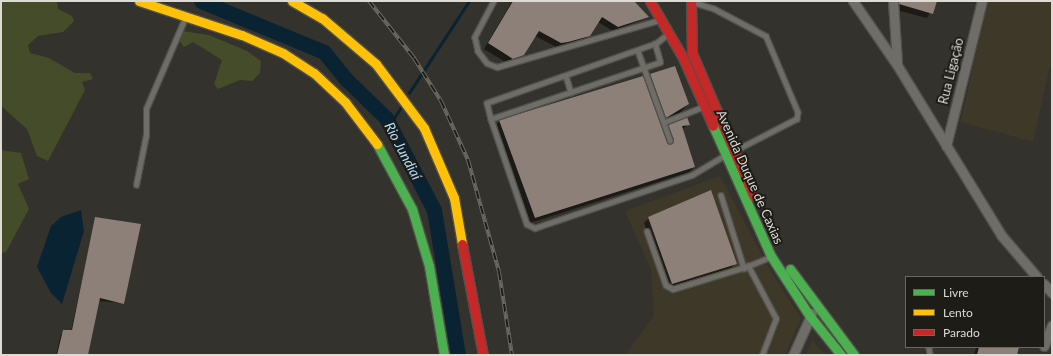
<!DOCTYPE html>
<html>
<head>
<meta charset="utf-8">
<style>
	body { margin:0 }
	#map { position:relative; width:1053px; height:356px; overflow:hidden; background:#34322c; font-family:Lato,sans-serif }
	div>[style] { position:absolute }
	.built>* { inset:0; background:#3e3828 }
	.green>* { inset:0; background:#444c2a }
	.water>* { inset:0; background:#0a2333 }
	.shadow>* { inset:0; background:#0007 }
	.stream>* { height:2.5px; margin:-1.25px; padding:0 1.25px; transform-origin:1.25px; border-radius:1.25px; background:#0a2333 }
	.river>* { height:15px; margin:-7.5px; padding:0 7.5px; transform-origin:7.5px; border-radius:7.5px; background:#0a2333 }
	.building>* { inset:0; background:#8c8078 }
	.roads { filter:drop-shadow(1px 0 #52504b) drop-shadow(-1px 0 #52504b) drop-shadow(0 1px #52504b) drop-shadow(0 -1px #52504b) }
	.lane>* { height:4.5px; margin:-2.25px; padding:0 2.25px; transform-origin:2.25px; border-radius:2.25px; background:#6f6d68 }
	.street>* { height:9px; margin:-4.5px; padding:0 4.5px; transform-origin:4.5px; border-radius:4.5px; background:#6f6d68 }
	.fast>* { height:9px; margin:-4.5px; padding:0 4.5px; transform-origin:4.5px; border-radius:4.5px; background:#4caf50 }
	.slow>* { height:9px; margin:-4.5px; padding:0 4.5px; transform-origin:4.5px; border-radius:4.5px; background:#ffc107 }
	.jam>* { height:9px; margin:-4.5px; padding:0 4.5px; transform-origin:4.5px; border-radius:4.5px; background:#c62828 }
	.rail>* { height:4px; margin-top:-2px; transform-origin:0; background:repeating-linear-gradient(90deg,#1d1c17 0 8px,#6a6963 0 16px); box-sizing:border-box; border-block:1px solid #6a6963 }
	span { translate:-50% -50%; white-space:nowrap; text-align:center; line-height:1.15; -webkit-text-stroke:4px #1d1c17; paint-order:stroke }
	.street-label { font-size:13px; color:#dddbd4 }
	.water-label { font-size:14px; color:#afdbfe; font-style:italic }
	.frame { position:absolute; inset:0; border:2px solid #dddbd4; pointer-events:none }
	.legend { position:absolute; left:905px; top:276px; width:140px; height:72px; box-sizing:border-box; background:#1d1c17; border:1px solid #6a6863; margin:0; padding:5px 7px; list-style:none; font-size:12px; color:#dddbd4 }
	.legend li { display:flex; align-items:center; gap:8px; height:20px }
	.legend b { width:20px; border:1px solid #6a6863 }
</style>
</head>
<body>
<div id="map">
	<div class="built">
		<div style="clip-path:polygon(987px 1px,1052px 1px,1052px 58px,1033px 142px,961px 122px)"></div>
		<div style="clip-path:polygon(720px 176px,771px 272px,801px 318px,785px 355px,625px 355px,654px 316px,651px 269px,625px 211px)"></div>
		<div style="clip-path:polygon(812px 340px,826px 355px,806px 355px)"></div>
	</div>
	<div class="green">
		<div style="clip-path:polygon(1px 1px,57px 1px,58px 9px,72px 16px,74px 21px,63px 32px,38px 36px,28px 45px,30px 53px,49px 58px,75px 73px,90px 73px,93px 79px,82px 82px,85px 90px,48px 161px,37px 156px,27px 129px,1px 106px)"></div>
		<div style="clip-path:polygon(182px 31px,209px 35px,247px 51px,261px 61px,260px 73px,252px 81px,240px 80px,218px 89px,214px 84px,222px 60px,193px 42px,184px 47px,179px 41px)"></div>
		<div style="clip-path:polygon(1px 150px,21px 153px,29px 179px,18px 184px,29px 209px,6px 252px,1px 253px)"></div>
	</div>
	<div class="water">
		<div style="clip-path:polygon(81px 210px,84px 231px,62px 304px,51px 293px,37px 267px,51px 226px,61px 217px)"></div>
	</div>
	<div class="shadow">
		<div style="clip-path:polygon(512px 1px,626px 1px,648px 17px,613px 31px,598px 22px,584px 41px,556px 47px,535px 36px,517px 60px,507px 63px,484px 49px)"></div>
		<div style="clip-path:polygon(898px 1px,936px 1px,927px 18px,896px 10px)"></div>
		<div style="clip-path:polygon(651px 75px,688px 104px,678px 115px,659px 123px,663px 132px,669px 125px,688px 124px,682px 130px,694px 167px,689px 172px,530px 223px,495px 126px,500px 121px,655px 111px,646px 80px)"></div>
		<div style="clip-path:polygon(96px 218px,124px 303px,98px 301px,87px 355px,56px 355px,61px 334px,71px 331px)"></div>
		<div style="clip-path:polygon(649px 218px,736px 263px,731px 268px,667px 288px,644px 223px)"></div>
		<div style="clip-path:polygon(976px 347px,1018px 347px,1016px 355px,974px 355px)"></div>
	</div>
	<div class="stream">
		<div style="left:409px;top:93px;width:110px;rotate:-56.9deg"></div>
		<div style="left:390px;top:124px;width:20px;rotate:-57deg"></div>
	</div>
	<div class="river">
		<div style="left:201px;top:1px;width:133px;rotate:22.5deg"></div>
		<div style="left:324px;top:52px;width:36px;rotate:51deg"></div>
		<div style="left:347px;top:80px;width:54px;rotate:44.3deg"></div>
		<div style="left:386px;top:118px;width:104px;rotate:62.4deg"></div>
		<div style="left:434px;top:210px;width:147px;rotate:80.6deg"></div>
	</div>
	<div class="building">
		<div style="clip-path:polygon(513px 1px,627px 1px,635px 2px,649px 17px,618px 27px,602px 17px,590px 36px,568px 42px,561px 43px,539px 31px,524px 55px,513px 59px,488px 43px)"></div>
		<div style="clip-path:polygon(899px 1px,937px 1px,933px 14px,899px 4px)"></div>
		<div style="clip-path:polygon(675px 66px,689px 104px,666px 118px,650px 74px)"></div>
		<div style="clip-path:polygon(643px 76px,668px 143px,674px 140px,668px 125px,687px 117px,690px 125px,682px 126px,695px 167px,535px 218px,499px 120px)"></div>
		<div style="clip-path:polygon(711px 190px,737px 264px,672px 284px,648px 217px)"></div>
		<div style="clip-path:polygon(95px 217px,141px 224px,124px 304px,100px 298px,88px 355px,57px 355px,63px 330px,72px 330px)"></div>
		<div style="clip-path:polygon(979px 347px,1019px 347px,1017px 355px,977px 355px)"></div>
	</div>
	<div class="roads">
		<div class="lane">
			<div style="left:494px;top:1px;width:41px;rotate:117.8deg"></div>
			<div style="left:475px;top:37px;width:14px;rotate:78deg"></div>
			<div style="left:478px;top:51px;width:15px;rotate:53deg"></div>
			<div style="left:487px;top:63px;width:11px;rotate:22deg"></div>
			<div style="left:497px;top:67px;width:170px;rotate:-16.1deg"></div>
			<div style="left:693px;top:2px;width:21px;rotate:17deg"></div>
			<div style="left:713px;top:8px;width:60px;rotate:27.8deg"></div>
			<div style="left:766px;top:36px;width:82px;rotate:67.2deg"></div>
			<div style="left:798px;top:112px;width:7px;rotate:98deg"></div>
			<div style="left:797px;top:119px;width:70px;rotate:152.7deg"></div>
			<div style="left:655px;top:44px;width:16px;rotate:-38deg"></div>
			<div style="left:638px;top:51px;width:95px;rotate:70.2deg"></div>
			<div style="left:566px;top:76px;width:17px;rotate:73deg"></div>
			<div style="left:491px;top:119px;width:178px;rotate:-18.6deg"></div>
			<div style="left:660px;top:62px;width:19px;rotate:-106deg"></div>
			<div style="left:655px;top:44px;width:178px;rotate:160.6deg"></div>
			<div style="left:487px;top:103px;width:16px;rotate:76deg"></div>
			<div style="left:491px;top:119px;width:111px;rotate:71.1deg"></div>
			<div style="left:527px;top:224px;width:9px;rotate:27deg"></div>
			<div style="left:535px;top:228px;width:166px;rotate:-18.7deg"></div>
			<div style="left:692px;top:175px;width:37px;rotate:-31deg"></div>
			<div style="left:665px;top:122px;width:40px;rotate:-22deg"></div>
			<div style="left:136px;top:185px;width:51px;rotate:-78.7deg"></div>
			<div style="left:146px;top:135px;width:26px;rotate:-90deg"></div>
			<div style="left:146px;top:109px;width:99px;rotate:-66.8deg"></div>
			<div style="left:721px;top:195px;width:77px;rotate:72.5deg"></div>
			<div style="left:647px;top:231px;width:57px;rotate:70.6deg"></div>
			<div style="left:666px;top:285px;width:8px;rotate:30deg"></div>
			<div style="left:673px;top:289px;width:78px;rotate:-17deg"></div>
			<div style="left:929px;top:347px;width:8px;rotate:83deg"></div>
			<div style="left:762px;top:355px;width:39px;rotate:-69deg"></div>
			<div style="left:776px;top:319px;width:60px;rotate:-117.8deg"></div>
			<div style="left:748px;top:266px;width:24px;rotate:-22deg"></div>
		</div>
		<div class="street">
			<div style="left:853px;top:1px;width:78px;rotate:55.5deg"></div>
			<div style="left:897px;top:65px;width:199px;rotate:58.5deg"></div>
			<div style="left:1001px;top:235px;width:55px;rotate:49.4deg"></div>
			<div style="left:893px;top:1px;width:62px;rotate:86.3deg"></div>
			<div style="left:946px;top:146px;width:149px;rotate:-76.1deg"></div>
			<div style="left:1044px;top:284px;width:12px;rotate:48deg"></div>
			<div style="left:1044px;top:346px;width:22px;rotate:-69deg"></div>
			<div style="left:793px;top:355px;width:46px;rotate:-65.7deg"></div>
		</div>
		<div class="fast">
			<div style="left:713px;top:126px;width:142px;rotate:66deg"></div>
			<div style="left:771px;top:256px;width:70px;rotate:57.2deg"></div>
			<div style="left:809px;top:315px;width:51px;rotate:51.3deg"></div>
			<div style="left:377px;top:144px;width:74px;rotate:61.7deg"></div>
			<div style="left:412px;top:209px;width:59px;rotate:73.4deg"></div>
			<div style="left:429px;top:266px;width:90px;rotate:80.4deg"></div>
			<div style="left:790px;top:269px;width:107px;rotate:53.3deg"></div>
		</div>
		<div class="slow">
			<div style="left:139px;top:1px;width:108px;rotate:18.3deg"></div>
			<div style="left:242px;top:35px;width:45px;rotate:23.7deg"></div>
			<div style="left:283px;top:53px;width:37px;rotate:33deg"></div>
			<div style="left:314px;top:73px;width:42px;rotate:43.1deg"></div>
			<div style="left:345px;top:102px;width:53px;rotate:52.7deg"></div>
			<div style="left:292px;top:1px;width:34px;rotate:30deg"></div>
			<div style="left:322px;top:18px;width:71px;rotate:40.4deg"></div>
			<div style="left:376px;top:64px;width:80px;rotate:53.1deg"></div>
			<div style="left:424px;top:128px;width:76px;rotate:66.8deg"></div>
			<div style="left:454px;top:198px;width:47px;rotate:80.1deg"></div>
		</div>
		<div class="jam">
			<div style="left:650px;top:1px;width:66px;rotate:59.9deg"></div>
			<div style="left:683px;top:58px;width:74px;rotate:66.2deg"></div>
			<div style="left:691px;top:1px;width:52px;rotate:88.9deg"></div>
			<div style="left:692px;top:53px;width:155px;rotate:66.8deg"></div>
			<div style="left:462px;top:244px;width:113px;rotate:79.3deg"></div>
		</div>
	</div>
	<div class="rail">
		<div style="left:369px;top:1px;width:73px;rotate:51.7deg"></div>
		<div style="left:414px;top:58px;width:51px;rotate:57.9deg"></div>
		<div style="left:441px;top:101px;width:65px;rotate:65.4deg"></div>
		<div style="left:468px;top:160px;width:116px;rotate:74.5deg"></div>
		<div style="left:499px;top:272px;width:84px;rotate:81.1deg"></div>
	</div>
	<div class="street-label">
		<span style="left:951px;top:71px;rotate:-76deg">Rua Ligação</span>
		<span style="left:750px;top:177px;rotate:66deg">Avenida Duque de Caxias</span>
	</div>
	<div class="water-label">
		<span style="left:403px;top:151px;rotate:62deg">Rio Jundiaí</span>
	</div>
	<div class="frame"></div>
	<ul class="legend">
	<li><b style="height:5px;background:#4caf50"></b>Livre</li>
	<li><b style="height:5px;background:#ffc107"></b>Lento</li>
	<li><b style="height:5px;background:#c62828"></b>Parado</li>
	</ul>
</div>
</body>
</html>
